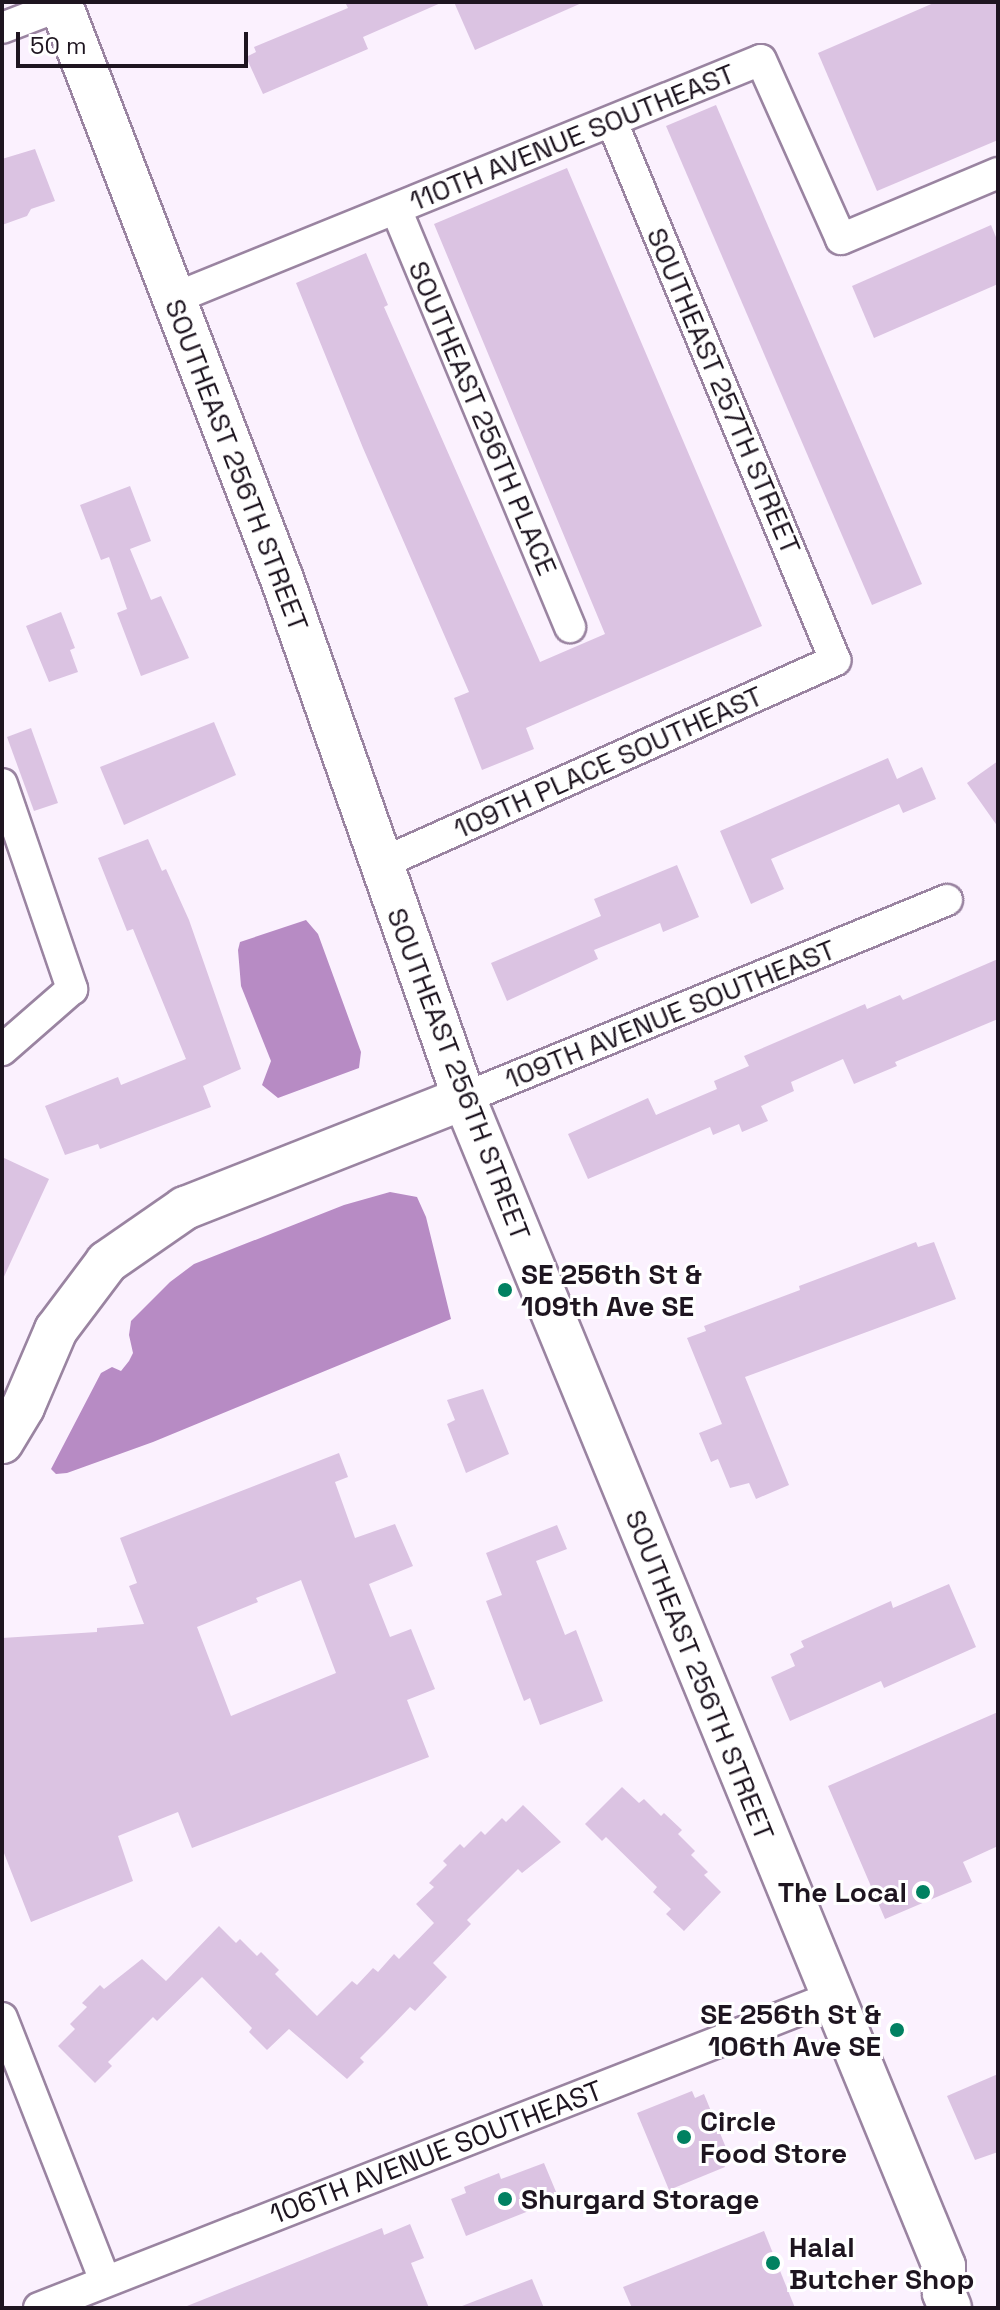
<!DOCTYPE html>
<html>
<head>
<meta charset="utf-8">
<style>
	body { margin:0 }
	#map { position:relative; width:1000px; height:2310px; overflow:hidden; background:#fbf1fe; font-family:"Space Grotesk",sans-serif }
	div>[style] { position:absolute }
	.water>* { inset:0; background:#b78bc4 }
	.building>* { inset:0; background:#dbc3e2 }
	.roads { filter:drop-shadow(2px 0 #9a84a1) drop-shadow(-2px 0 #9a84a1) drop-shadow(0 2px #9a84a1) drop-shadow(0 -2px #9a84a1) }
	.street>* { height:30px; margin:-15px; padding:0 15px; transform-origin:15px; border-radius:15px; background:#fff }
	.secondary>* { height:42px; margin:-21px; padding:0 21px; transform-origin:21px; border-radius:21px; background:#fff }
	.dots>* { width:22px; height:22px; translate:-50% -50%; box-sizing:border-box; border:4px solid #fff; border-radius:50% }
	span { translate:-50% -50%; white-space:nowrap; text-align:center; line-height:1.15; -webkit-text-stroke:6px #fff; paint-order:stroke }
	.street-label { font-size:28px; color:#1e1520 }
	.poi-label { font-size:28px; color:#1e1520; font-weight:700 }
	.left { translate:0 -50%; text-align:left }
	.right { translate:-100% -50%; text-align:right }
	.frame { position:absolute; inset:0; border:4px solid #1e1520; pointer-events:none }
	.scale { position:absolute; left:16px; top:32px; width:232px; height:36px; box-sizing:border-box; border:4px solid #1e1520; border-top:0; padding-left:10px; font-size:24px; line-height:28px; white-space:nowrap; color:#1e1520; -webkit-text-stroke:6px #fff; paint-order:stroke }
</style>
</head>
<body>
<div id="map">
	<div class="water">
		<div style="clip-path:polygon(306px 920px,318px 934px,361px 1052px,359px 1068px,278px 1098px,262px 1085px,271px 1061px,241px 986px,238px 950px,240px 942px)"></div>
		<div style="clip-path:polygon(390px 1192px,417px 1197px,426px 1217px,451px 1319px,153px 1442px,67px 1473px,56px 1474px,51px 1469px,101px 1373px,112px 1367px,121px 1371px,129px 1361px,133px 1353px,129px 1335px,131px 1321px,170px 1282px,194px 1264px,344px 1205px)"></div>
	</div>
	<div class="building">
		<div style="clip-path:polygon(345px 2px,443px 2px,363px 37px,368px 49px,263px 94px,246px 57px,256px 52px,254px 47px,348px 8px)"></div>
		<div style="clip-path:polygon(454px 2px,584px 2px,475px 50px)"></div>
		<div style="clip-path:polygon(936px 2px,998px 2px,998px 140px,877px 191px,818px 53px)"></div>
		<div style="clip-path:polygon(716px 105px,922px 584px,872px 605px,666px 126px)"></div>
		<div style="clip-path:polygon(35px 149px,55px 201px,31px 209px,27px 216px,2px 225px,2px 159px)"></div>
		<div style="clip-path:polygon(567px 168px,762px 626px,526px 728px,534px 749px,482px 770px,454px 698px,469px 692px,363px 448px,296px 283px,366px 253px,388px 305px,384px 307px,540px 662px,605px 634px,434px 224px)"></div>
		<div style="clip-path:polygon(991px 225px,998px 242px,998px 284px,874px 338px,852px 286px)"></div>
		<div style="clip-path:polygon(130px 486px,151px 541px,130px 549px,151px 600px,161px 596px,189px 658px,141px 676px,117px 613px,127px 609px,109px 557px,101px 560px,80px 505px)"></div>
		<div style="clip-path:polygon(61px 612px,75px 648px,70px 650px,78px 672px,49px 682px,26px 626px)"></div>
		<div style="clip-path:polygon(214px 722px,236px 775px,124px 825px,100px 767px)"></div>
		<div style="clip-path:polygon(31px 728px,58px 803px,34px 811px,7px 737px)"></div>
		<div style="clip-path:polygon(888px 758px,897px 779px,922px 767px,936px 799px,903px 813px,899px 804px,771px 859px,784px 889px,751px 904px,720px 831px)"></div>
		<div style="clip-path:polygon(998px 761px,998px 827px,967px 783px)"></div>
		<div style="clip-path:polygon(148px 839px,162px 871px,166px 869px,189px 920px,241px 1069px,203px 1086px,211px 1107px,100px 1149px,98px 1144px,65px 1155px,45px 1106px,118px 1077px,121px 1085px,186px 1059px,133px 929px,127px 931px,98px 858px)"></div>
		<div style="clip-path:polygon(677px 865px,699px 917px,663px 932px,660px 923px,594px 950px,598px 959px,507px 1001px,491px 963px,601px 916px,594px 899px)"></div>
		<div style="clip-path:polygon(998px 959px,998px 1019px,895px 1062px,897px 1066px,854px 1084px,843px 1059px,791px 1082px,794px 1091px,761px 1106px,768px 1121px,742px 1132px,739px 1124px,713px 1135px,710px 1127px,588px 1179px,568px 1134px,648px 1098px,656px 1115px,717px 1089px,714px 1081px,749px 1066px,744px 1056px,865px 1004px,867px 1009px,900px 995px,903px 1000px)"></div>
		<div style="clip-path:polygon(2px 1157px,49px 1179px,2px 1281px)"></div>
		<div style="clip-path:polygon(916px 1242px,918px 1247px,934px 1242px,956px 1299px,745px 1377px,789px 1485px,756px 1499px,749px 1483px,730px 1488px,718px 1459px,711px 1462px,699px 1433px,722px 1424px,687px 1338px,706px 1331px,704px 1326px,800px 1290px,799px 1286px)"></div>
		<div style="clip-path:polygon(483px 1389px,509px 1454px,466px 1473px,447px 1424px,455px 1420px,447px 1400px)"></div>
		<div style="clip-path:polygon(evenodd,339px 1453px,348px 1477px,335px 1482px,355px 1538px,395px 1524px,413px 1566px,369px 1584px,390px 1637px,411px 1629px,435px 1689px,407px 1700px,429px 1757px,192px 1848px,178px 1812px,118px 1836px,133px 1881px,31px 1922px,2px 1848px,2px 1638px,97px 1632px,97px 1628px,144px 1624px,129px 1586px,137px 1583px,120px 1538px,339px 1453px,301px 1580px,336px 1673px,231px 1716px,197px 1627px,258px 1602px,256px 1598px,301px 1580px)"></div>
		<div style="clip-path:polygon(557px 1525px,567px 1549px,536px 1561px,565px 1635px,576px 1630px,603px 1701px,540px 1725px,530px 1698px,524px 1701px,486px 1601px,502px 1595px,486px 1553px)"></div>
		<div style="clip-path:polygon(949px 1584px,976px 1647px,884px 1688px,881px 1681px,790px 1721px,771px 1677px,795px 1666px,790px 1654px,804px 1647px,801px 1641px,891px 1601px,893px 1608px)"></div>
		<div style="clip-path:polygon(998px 1712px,998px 1846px,963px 1862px,972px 1882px,885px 1919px,828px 1786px)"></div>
		<div style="clip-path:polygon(622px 1787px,639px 1803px,644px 1799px,661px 1816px,664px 1813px,682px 1830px,678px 1834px,695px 1851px,691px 1855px,708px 1872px,704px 1875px,721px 1892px,684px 1931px,666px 1914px,671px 1909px,653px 1892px,657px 1887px,606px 1837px,602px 1841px,585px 1824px)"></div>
		<div style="clip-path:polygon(523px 1805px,561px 1842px,522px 1873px,518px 1869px,467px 1920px,471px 1924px,433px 1963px,447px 1977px,415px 2011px,410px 2007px,385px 2033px,360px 2058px,364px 2062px,347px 2079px,289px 2029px,267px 2050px,249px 2032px,252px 2028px,202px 1977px,157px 2021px,153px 2017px,108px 2062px,112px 2066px,95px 2083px,58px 2046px,75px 2029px,70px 2024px,87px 2007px,82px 2003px,100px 1985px,104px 1989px,142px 1959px,166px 1981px,219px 1926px,236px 1943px,240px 1939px,257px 1956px,261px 1952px,279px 1970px,275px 1974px,317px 2016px,352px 1981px,357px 1985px,373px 1968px,378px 1972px,394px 1954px,399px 1959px,434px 1923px,416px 1904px,434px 1887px,429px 1883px,447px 1865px,443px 1861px,460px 1844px,464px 1848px,481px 1831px,485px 1835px,502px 1818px,506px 1822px)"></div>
		<div style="clip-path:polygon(998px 2074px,998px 2152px,975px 2160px,947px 2096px)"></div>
		<div style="clip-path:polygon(692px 2091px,695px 2098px,704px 2094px,731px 2160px,723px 2163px,725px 2167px,669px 2190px,637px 2113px)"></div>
		<div style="clip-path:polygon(544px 2163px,559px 2199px,466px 2236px,451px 2199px,466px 2193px,464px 2187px,499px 2173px,501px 2179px)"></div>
		<div style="clip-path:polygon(410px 2224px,424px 2258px,411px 2263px,429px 2308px,182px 2308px,382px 2228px,384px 2235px)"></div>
		<div style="clip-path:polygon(764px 2231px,795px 2308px,632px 2308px,623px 2287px)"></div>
		<div style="clip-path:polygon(532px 2279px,544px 2308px,463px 2308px,462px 2306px)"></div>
	</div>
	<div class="roads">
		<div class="street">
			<div style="left:2px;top:28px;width:64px;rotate:-21deg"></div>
			<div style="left:396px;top:209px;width:453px;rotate:67.4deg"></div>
			<div style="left:175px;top:298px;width:632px;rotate:-22.1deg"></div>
			<div style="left:761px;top:60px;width:196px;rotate:65.9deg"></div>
			<div style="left:841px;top:239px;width:170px;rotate:-22.8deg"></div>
			<div style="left:2px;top:784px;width:217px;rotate:71.1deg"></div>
			<div style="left:72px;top:989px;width:93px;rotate:138.9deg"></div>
			<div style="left:380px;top:864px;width:499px;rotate:-24.1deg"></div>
			<div style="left:835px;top:660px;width:582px;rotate:-112.51deg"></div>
			<div style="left:464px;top:1098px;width:522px;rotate:-22.29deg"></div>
			<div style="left:2px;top:2018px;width:282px;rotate:68.6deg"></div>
			<div style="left:39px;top:2308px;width:852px;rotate:-21.41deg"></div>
		</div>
		<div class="secondary">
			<div style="left:60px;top:2px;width:618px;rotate:68.96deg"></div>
			<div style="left:282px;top:579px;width:550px;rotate:70.68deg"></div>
			<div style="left:464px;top:1098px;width:1263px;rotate:67.66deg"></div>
			<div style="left:944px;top:2266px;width:27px;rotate:90deg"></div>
			<div style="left:944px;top:2293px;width:16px;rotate:68deg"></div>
			<div style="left:2px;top:1442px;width:41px;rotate:-59deg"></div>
			<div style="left:23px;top:1407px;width:84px;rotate:-66.8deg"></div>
			<div style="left:56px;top:1330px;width:85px;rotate:-53.1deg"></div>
			<div style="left:107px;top:1262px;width:95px;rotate:-34.7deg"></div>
			<div style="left:185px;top:1208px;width:300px;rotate:-21.5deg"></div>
		</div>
	</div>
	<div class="dots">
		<div style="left:505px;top:1290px;background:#018161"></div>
		<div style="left:923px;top:1892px;background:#018161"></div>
		<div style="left:897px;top:2030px;background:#018161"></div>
		<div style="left:684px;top:2137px;background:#018161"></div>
		<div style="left:505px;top:2199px;background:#018161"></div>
		<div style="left:773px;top:2263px;background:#018161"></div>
	</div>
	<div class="street-label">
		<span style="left:572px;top:137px;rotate:-22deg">110TH AVENUE SOUTHEAST</span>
		<span style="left:724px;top:391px;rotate:67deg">SOUTHEAST 257TH STREET</span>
		<span style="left:483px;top:418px;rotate:67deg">SOUTHEAST 256TH PLACE</span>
		<span style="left:237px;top:465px;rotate:69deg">SOUTHEAST 256TH STREET</span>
		<span style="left:608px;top:762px;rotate:-24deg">109TH PLACE SOUTHEAST</span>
		<span style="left:670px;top:1014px;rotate:-22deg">109TH AVENUE SOUTHEAST</span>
		<span style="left:459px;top:1074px;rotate:69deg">SOUTHEAST 256TH STREET</span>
		<span style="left:700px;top:1675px;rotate:68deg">SOUTHEAST 256TH STREET</span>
		<span style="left:436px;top:2152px;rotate:-21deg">106TH AVENUE SOUTHEAST</span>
	</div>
	<div class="poi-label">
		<span class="left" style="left:521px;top:1290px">SE 256th St &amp;<br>109th Ave SE</span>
		<span class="right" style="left:907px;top:1892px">The Local</span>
		<span class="right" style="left:881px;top:2030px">SE 256th St &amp;<br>106th Ave SE</span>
		<span class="left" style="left:700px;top:2137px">Circle<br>Food Store</span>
		<span class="left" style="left:521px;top:2199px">Shurgard Storage</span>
		<span class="left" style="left:789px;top:2263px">Halal<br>Butcher Shop</span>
	</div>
	<div class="frame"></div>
	<div class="scale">50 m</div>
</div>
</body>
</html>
